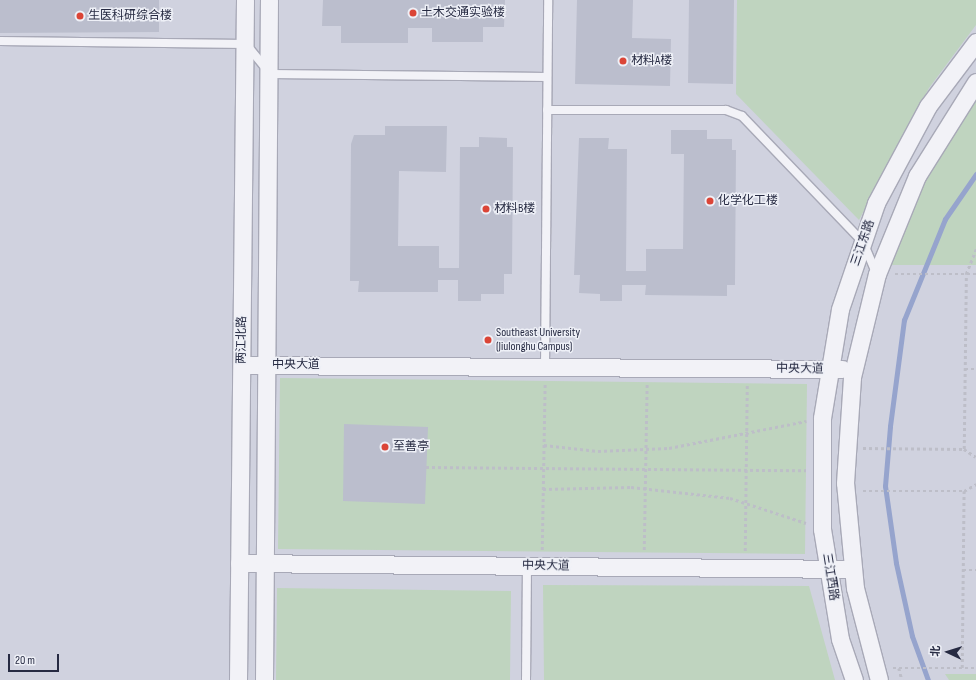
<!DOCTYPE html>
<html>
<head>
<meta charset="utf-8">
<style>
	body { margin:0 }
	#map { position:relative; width:976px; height:680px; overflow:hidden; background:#dfe0e9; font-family:"Sofia Sans Condensed","Noto Sans SC",sans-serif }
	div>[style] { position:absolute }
	.built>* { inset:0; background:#d0d2df }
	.green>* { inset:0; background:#bfd4bf }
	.stream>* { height:5px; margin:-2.5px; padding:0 2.5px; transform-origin:2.5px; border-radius:2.5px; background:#96a4cd }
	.building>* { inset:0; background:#bbbecd }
	.path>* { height:2.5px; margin-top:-1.25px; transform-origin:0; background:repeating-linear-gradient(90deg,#bdbec8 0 3px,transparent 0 6px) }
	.roads { filter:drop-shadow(1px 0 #a8a9b7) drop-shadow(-1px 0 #a8a9b7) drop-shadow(0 1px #a8a9b7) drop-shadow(0 -1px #a8a9b7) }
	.lane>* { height:8px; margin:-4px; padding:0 4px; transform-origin:4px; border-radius:4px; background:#f2f2f7 }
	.street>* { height:17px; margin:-8.5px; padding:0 8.5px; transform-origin:8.5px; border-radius:8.5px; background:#f2f2f7 }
	.dots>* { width:11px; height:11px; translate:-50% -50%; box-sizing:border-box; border:2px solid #eef0f7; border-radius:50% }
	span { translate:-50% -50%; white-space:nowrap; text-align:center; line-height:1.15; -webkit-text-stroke:3px #eef0f7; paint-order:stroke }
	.poi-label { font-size:12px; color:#262a42 }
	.left { translate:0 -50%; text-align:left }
	.street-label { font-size:12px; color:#262a42 }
	.north { position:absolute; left:928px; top:632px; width:40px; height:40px; -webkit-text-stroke:3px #eef0f7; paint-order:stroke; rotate:274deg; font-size:11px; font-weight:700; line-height:16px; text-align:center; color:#262a42 }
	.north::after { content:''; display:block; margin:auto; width:14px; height:18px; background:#262a42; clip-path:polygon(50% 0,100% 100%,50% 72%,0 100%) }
	.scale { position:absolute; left:8px; top:654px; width:51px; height:18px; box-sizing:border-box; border:2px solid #262a42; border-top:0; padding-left:5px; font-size:12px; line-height:14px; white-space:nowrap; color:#262a42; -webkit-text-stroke:3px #eef0f7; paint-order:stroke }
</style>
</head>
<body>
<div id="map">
	<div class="built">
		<div style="clip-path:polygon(0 0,976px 0,976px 680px,0 680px)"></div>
	</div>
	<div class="green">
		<div style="clip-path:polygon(737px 0,976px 0,976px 25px,929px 88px,859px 220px,736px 94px)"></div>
		<div style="clip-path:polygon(976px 87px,976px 265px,887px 265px,921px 177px)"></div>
		<div style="clip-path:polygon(280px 378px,807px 384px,805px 554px,278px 549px)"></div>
		<div style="clip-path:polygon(543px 585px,809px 586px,835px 680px,544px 680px)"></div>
		<div style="clip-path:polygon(277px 588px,511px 591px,510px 680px,276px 680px)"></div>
		<div style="clip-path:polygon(945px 674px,976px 674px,976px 680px,949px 680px)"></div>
	</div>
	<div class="stream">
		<div style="left:928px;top:680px;width:47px;rotate:-110deg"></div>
		<div style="left:912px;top:636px;width:75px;rotate:-102.4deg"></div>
		<div style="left:896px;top:563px;width:78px;rotate:-98.1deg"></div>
		<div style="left:885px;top:486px;width:60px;rotate:-85.2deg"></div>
		<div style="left:890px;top:426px;width:107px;rotate:-82.5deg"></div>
		<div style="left:904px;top:320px;width:109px;rotate:-67.9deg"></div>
		<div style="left:945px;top:219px;width:55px;rotate:-55.4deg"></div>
	</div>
	<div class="building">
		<div style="clip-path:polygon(0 0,159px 0,159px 32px,0 33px)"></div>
		<div style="clip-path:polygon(323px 0,505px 0,504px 27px,483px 27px,483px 42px,432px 42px,432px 28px,408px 28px,408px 43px,341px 43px,341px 26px,322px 26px)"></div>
		<div style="clip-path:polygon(577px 0,633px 0,632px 38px,671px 39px,670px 86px,575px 84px)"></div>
		<div style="clip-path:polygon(689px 0,734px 0,733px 84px,688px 83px)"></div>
		<div style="clip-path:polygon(385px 126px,447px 126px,446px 172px,399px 171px,398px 246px,439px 246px,439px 268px,459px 268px,460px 147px,479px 147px,479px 137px,507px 138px,507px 147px,513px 147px,512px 274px,504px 274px,504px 294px,481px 294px,481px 301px,458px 301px,458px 280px,438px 280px,438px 292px,358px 292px,359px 281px,350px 281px,351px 144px,354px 135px,385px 135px)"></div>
		<div style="clip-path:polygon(671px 130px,707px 130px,707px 139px,732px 139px,732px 150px,736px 150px,735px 285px,727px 285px,727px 296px,645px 295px,646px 285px,622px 285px,622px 301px,600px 301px,600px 294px,579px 293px,580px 275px,574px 275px,579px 138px,609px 138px,608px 149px,627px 149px,626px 271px,646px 271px,646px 249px,683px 249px,684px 154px,671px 154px)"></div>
		<div style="clip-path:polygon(344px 424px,428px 427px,425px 504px,343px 501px)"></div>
	</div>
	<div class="path">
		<div style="left:895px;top:274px;width:81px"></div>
		<div style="left:965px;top:369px;width:11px"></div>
		<div style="left:544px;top:445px;width:54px;rotate:6.3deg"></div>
		<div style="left:598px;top:451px;width:71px;rotate:-2.4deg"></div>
		<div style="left:669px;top:448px;width:140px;rotate:-11.1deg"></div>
		<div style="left:863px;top:448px;width:101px;rotate:0.6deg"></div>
		<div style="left:964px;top:449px;width:14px;rotate:34deg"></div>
		<div style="left:964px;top:449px;width:175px;rotate:-89.3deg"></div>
		<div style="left:966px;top:274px;width:27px;rotate:-68deg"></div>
		<div style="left:426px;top:467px;width:380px;rotate:0.5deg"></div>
		<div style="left:543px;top:489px;width:88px;rotate:-1.3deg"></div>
		<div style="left:631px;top:487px;width:100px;rotate:6.3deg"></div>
		<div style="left:730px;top:498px;width:80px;rotate:18.2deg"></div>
		<div style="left:863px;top:491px;width:101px"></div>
		<div style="left:964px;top:491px;width:14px;rotate:-30deg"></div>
		<div style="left:542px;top:550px;width:166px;rotate:-89deg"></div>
		<div style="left:644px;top:550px;width:167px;rotate:-89deg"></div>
		<div style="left:745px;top:551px;width:167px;rotate:-89.3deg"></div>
		<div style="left:963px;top:570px;width:13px"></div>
		<div style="left:893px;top:668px;width:83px"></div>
		<div style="left:899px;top:668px;width:12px;rotate:76deg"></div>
		<div style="left:962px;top:668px;width:177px;rotate:-89.4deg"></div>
	</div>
	<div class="roads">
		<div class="lane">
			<div style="left:0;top:41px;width:246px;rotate:0.7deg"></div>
			<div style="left:246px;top:44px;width:38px;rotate:51deg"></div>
			<div style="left:270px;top:74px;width:277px;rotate:0.6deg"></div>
			<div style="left:547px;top:110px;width:179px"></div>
			<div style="left:726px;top:110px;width:17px;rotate:21deg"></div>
			<div style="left:742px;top:116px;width:175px;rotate:46.2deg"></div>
			<div style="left:863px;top:242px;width:33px;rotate:67deg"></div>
			<div style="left:545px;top:367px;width:367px;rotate:-89.5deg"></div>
			<div style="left:526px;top:680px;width:114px;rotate:-89.5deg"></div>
		</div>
		<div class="street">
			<div style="left:242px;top:365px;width:600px;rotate:0.38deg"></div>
			<div style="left:239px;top:563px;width:614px;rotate:0.56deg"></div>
			<div style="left:238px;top:680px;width:680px;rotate:-89.41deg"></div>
			<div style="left:264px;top:680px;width:680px;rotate:-89.58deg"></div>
			<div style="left:854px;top:680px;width:43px;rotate:-108.9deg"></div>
			<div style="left:840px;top:639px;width:111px;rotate:-99.3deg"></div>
			<div style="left:822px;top:529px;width:111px;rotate:-90deg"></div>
			<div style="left:822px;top:418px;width:110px;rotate:-80.6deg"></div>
			<div style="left:840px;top:309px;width:112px;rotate:-71.2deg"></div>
			<div style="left:876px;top:203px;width:110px;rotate:-61.8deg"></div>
			<div style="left:928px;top:106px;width:80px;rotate:-53.1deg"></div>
			<div style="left:879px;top:680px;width:95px;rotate:-104.6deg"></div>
			<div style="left:855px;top:588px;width:105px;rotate:-95.4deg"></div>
			<div style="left:845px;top:483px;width:106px;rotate:-86.2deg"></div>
			<div style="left:852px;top:377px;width:106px;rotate:-76.4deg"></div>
			<div style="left:877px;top:274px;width:106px;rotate:-67.8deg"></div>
			<div style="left:917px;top:176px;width:111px;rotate:-57.9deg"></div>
		</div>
	</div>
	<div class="dots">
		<div style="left:413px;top:13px;background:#db4537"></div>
		<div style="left:80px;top:16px;background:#db4537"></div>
		<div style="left:623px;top:61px;background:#db4537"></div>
		<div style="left:710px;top:201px;background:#db4537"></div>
		<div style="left:486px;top:209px;background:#db4537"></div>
		<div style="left:488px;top:340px;background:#db4537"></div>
		<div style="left:385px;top:447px;background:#db4537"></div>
	</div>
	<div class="poi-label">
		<span class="left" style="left:421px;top:13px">土木交通实验楼</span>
		<span class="left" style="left:88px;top:16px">生医科研综合楼</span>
		<span class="left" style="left:631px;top:61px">材料A楼</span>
		<span class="left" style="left:718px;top:201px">化学化工楼</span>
		<span class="left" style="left:494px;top:209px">材料B楼</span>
		<span class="left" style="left:496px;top:340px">Southeast University<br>(Jiulonghu Campus)</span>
		<span class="left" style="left:393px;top:447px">至善亭</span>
	</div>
	<div class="street-label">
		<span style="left:863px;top:243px;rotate:-71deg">三江东路</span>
		<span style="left:242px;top:340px;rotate:-89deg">两江北路</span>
		<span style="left:296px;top:365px">中央大道</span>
		<span style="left:800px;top:369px;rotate:1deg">中央大道</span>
		<span style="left:546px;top:566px;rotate:1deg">中央大道</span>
		<span style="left:830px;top:577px;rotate:81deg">三江西路</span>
	</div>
	<div class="north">北</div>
	<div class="scale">20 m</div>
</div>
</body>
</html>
